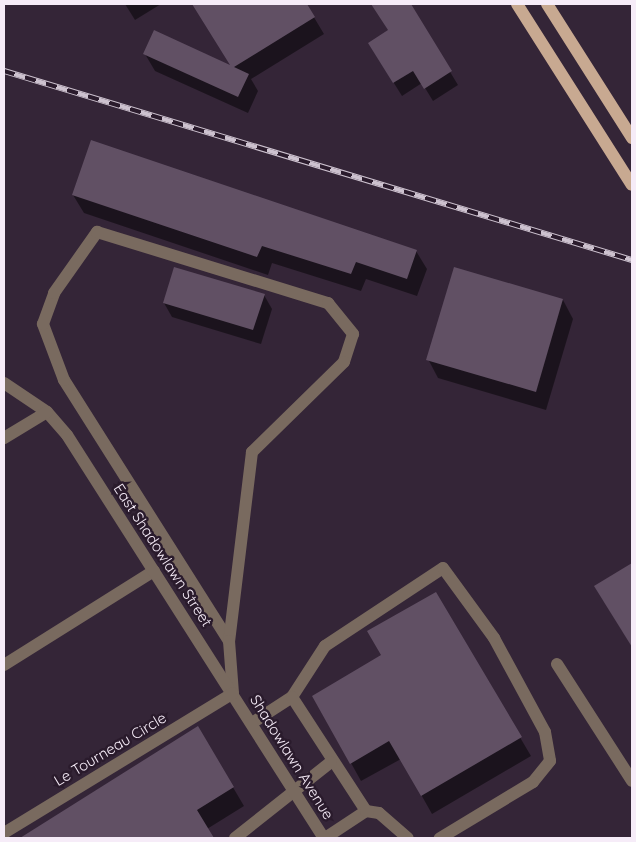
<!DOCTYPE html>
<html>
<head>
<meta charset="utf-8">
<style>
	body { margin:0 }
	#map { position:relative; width:636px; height:842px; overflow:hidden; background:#342537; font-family:Quicksand,sans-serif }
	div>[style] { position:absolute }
	.shadow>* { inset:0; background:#0007 }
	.building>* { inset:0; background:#615064 }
	.service>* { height:12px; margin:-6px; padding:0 6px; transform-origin:6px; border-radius:6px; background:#796a5f }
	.minor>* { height:12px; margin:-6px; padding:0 6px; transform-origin:6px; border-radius:6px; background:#796a5f }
	.primary>* { height:12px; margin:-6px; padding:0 6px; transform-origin:6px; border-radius:6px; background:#c8a991 }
	.rail>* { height:5.5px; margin-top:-2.75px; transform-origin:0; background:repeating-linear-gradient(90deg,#2a1b2c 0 11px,#cdc2cf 0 22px); box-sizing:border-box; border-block:1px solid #cdc2cf }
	span { translate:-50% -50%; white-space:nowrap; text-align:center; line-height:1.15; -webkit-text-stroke:5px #2a1b2c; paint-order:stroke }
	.street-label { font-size:15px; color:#f6ecf8 }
	.frame { position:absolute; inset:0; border:5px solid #f6ecf8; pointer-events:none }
</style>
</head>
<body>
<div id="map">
	<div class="shadow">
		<div style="clip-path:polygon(125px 4px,161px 4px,135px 20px)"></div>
		<div style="clip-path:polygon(202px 4px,306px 4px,324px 34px,251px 79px,258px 91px,248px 113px,155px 71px,145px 54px,232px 67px,196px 8px)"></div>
		<div style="clip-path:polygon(373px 4px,409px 4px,458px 85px,433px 101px,422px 83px,402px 96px,377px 56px,389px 31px)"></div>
		<div style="clip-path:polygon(73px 195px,416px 251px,427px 269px,417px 296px,366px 279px,361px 291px,272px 263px,268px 275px,84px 213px)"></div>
		<div style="clip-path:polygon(264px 295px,272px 309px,261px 344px,172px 317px,164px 303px)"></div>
		<div style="clip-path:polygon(563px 300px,573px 319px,546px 410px,438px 378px,428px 359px)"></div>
		<div style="clip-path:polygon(632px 565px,632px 646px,596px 587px)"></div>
		<div style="clip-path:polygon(435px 593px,531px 756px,432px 814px,401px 759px,361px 781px,351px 763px,382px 656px)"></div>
		<div style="clip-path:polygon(198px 728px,244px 806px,207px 829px,213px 838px,23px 838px)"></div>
	</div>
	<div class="building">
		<div style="clip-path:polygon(192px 4px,307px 4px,315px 17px,234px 67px,249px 74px,238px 97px,143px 54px,154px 30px,230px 65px)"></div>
		<div style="clip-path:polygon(371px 4px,411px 4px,452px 71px,424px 89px,413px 71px,393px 83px,368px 43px,388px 30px)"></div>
		<div style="clip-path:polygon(91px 140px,417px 250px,407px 279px,356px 262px,351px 274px,262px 246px,257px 257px,72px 195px)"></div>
		<div style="clip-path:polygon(174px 267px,265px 294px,253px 330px,163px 303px)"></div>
		<div style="clip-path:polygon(454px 267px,563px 299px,536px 392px,426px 360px)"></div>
		<div style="clip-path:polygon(632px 563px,632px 647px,594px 586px)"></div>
		<div style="clip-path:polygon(436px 592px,522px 737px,421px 796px,389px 741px,350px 764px,312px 696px,381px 655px,367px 631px)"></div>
		<div style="clip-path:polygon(198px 726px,234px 787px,197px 810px,214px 838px,20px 838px)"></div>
	</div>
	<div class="service">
		<div style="left:4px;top:383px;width:52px;rotate:34deg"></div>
		<div style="left:47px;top:412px;width:30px;rotate:49deg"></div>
		<div style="left:4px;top:438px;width:50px;rotate:-31.2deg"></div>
		<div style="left:229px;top:641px;width:309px;rotate:-122.3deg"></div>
		<div style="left:64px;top:380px;width:60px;rotate:-110.6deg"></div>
		<div style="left:43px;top:324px;width:33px;rotate:-70deg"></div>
		<div style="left:54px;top:293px;width:75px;rotate:-54.8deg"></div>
		<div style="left:97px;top:232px;width:242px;rotate:17.1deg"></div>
		<div style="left:328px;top:303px;width:40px;rotate:51deg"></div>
		<div style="left:353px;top:334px;width:29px;rotate:108deg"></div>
		<div style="left:344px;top:362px;width:129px;rotate:135.6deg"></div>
		<div style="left:252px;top:452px;width:190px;rotate:96.9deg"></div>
		<div style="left:229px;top:641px;width:52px;rotate:85.6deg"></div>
		<div style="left:4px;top:665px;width:177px;rotate:-32.1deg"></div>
		<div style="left:292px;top:697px;width:61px;rotate:-57.1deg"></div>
		<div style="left:325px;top:646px;width:141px;rotate:-33.5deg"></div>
		<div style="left:443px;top:568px;width:87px;rotate:53.9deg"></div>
		<div style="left:494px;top:638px;width:107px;rotate:61.5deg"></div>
		<div style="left:545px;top:732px;width:29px;rotate:80deg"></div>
		<div style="left:550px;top:761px;width:27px;rotate:129deg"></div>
		<div style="left:533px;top:782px;width:109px;rotate:148.9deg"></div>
		<div style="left:252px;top:723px;width:48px;rotate:-33deg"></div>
		<div style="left:292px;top:697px;width:136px;rotate:57deg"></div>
		<div style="left:366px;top:811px;width:49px;rotate:146.6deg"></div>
		<div style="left:366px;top:811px;width:13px;rotate:9deg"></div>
		<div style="left:379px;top:813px;width:38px;rotate:41deg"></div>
		<div style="left:235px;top:838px;width:122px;rotate:-38.4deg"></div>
	</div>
	<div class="minor">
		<div style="left:67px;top:435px;width:478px;rotate:57.5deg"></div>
		<div style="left:557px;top:664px;width:139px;rotate:57.3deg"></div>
		<div style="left:4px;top:833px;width:268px;rotate:-31.4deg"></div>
	</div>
	<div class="primary">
		<div style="left:517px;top:4px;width:214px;rotate:57.6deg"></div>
		<div style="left:547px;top:4px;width:159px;rotate:57.6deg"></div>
	</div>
	<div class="rail">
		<div style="left:4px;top:71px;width:656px;rotate:16.75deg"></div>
	</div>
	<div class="street-label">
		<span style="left:163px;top:555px;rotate:57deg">East Shadowlawn Street</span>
		<span style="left:110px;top:749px;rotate:-31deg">Le Tourneau Circle</span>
		<span style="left:292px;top:757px;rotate:58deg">Shadowlawn Avenue</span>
	</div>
	<div class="frame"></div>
</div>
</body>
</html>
